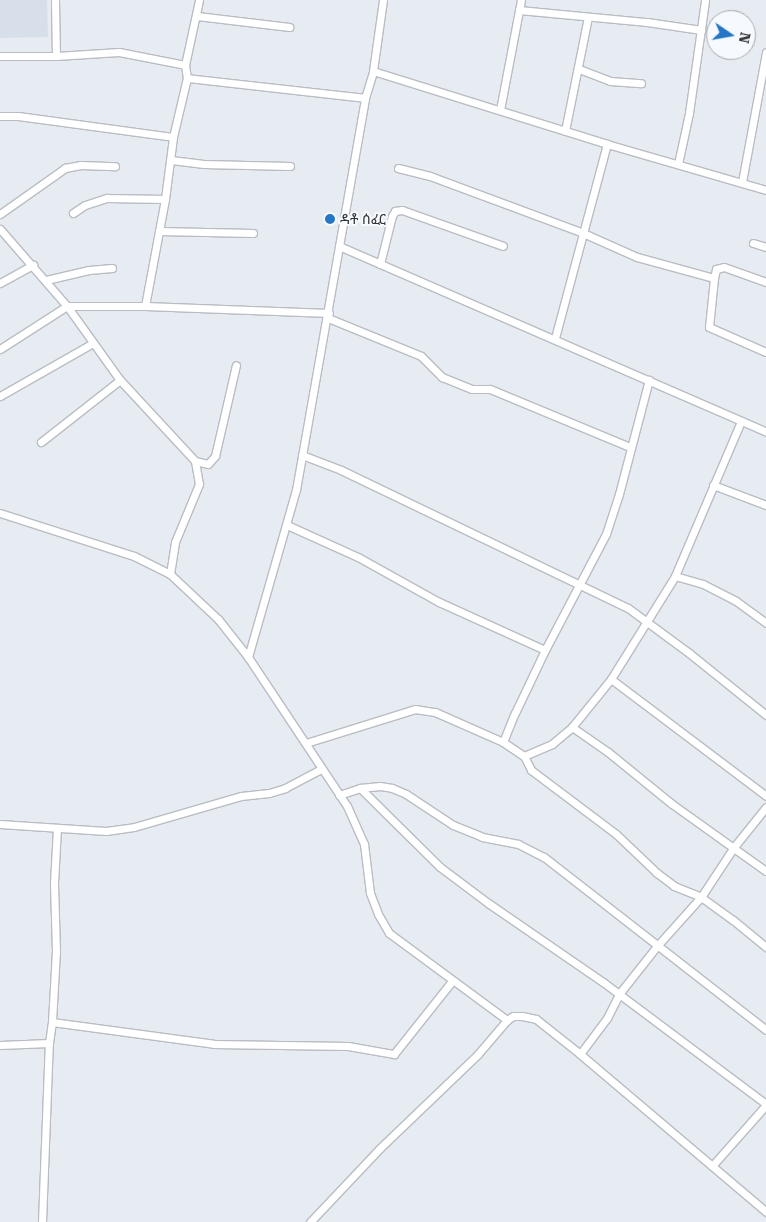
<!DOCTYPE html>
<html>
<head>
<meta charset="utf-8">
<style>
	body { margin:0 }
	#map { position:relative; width:766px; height:1222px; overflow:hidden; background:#e7ecf2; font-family:"Roboto Serif","Noto Sans Ethiopic",serif }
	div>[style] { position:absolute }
	.built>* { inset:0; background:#d6dfea }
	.roads { filter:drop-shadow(1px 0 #b9bdc3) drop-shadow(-1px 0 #b9bdc3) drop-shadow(0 1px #b9bdc3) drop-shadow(0 -1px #b9bdc3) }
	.minor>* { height:7px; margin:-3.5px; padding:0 3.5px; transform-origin:3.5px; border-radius:3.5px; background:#fff }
	.dots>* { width:14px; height:14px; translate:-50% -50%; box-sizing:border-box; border:2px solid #f6f9fe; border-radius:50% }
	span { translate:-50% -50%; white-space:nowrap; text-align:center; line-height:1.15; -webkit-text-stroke:4px #f6f9fe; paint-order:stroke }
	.poi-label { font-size:14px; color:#303234 }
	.left { translate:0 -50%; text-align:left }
	.north { position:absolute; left:706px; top:10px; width:50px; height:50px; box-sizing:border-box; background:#f6f9fe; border:1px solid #a7a9ad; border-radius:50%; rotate:102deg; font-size:14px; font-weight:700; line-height:20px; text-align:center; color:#303234 }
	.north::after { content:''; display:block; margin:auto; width:18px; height:22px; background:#2576c5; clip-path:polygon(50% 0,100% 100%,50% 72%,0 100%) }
</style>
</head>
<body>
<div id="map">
	<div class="built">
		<div style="clip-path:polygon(0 0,47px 0,48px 37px,0 38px)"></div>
	</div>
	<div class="roads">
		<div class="minor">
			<div style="left:55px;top:0;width:56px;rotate:89deg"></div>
			<div style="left:519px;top:10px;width:129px;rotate:5.4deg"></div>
			<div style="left:647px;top:22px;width:55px;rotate:8.4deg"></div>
			<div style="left:197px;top:16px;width:93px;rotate:6.8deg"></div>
			<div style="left:0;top:56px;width:56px"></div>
			<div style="left:56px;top:56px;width:63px;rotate:-3.6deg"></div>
			<div style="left:119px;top:52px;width:67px;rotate:11.1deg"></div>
			<div style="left:579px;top:69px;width:33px;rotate:21deg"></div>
			<div style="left:610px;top:81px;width:31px;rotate:4deg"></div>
			<div style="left:373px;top:71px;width:245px;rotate:17.3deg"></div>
			<div style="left:607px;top:144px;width:166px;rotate:16.1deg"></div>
			<div style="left:187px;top:78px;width:179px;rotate:6.4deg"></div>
			<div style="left:500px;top:110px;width:112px;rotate:-79.2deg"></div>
			<div style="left:0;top:116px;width:18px"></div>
			<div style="left:18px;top:116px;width:156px;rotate:7.7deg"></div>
			<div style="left:565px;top:131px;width:116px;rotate:-78.6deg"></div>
			<div style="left:171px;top:160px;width:33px;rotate:7deg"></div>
			<div style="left:204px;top:164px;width:86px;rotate:1.3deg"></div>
			<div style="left:678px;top:164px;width:52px;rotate:-77.8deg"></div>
			<div style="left:689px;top:113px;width:114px;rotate:-81.9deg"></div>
			<div style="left:398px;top:168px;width:33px;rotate:14deg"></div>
			<div style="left:430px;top:176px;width:163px;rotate:20.4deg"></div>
			<div style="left:583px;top:233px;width:59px;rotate:24deg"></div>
			<div style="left:637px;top:257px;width:80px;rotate:15.3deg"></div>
			<div style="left:714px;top:278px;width:9px;rotate:-77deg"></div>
			<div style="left:716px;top:269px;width:8px;rotate:-14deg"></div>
			<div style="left:724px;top:267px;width:45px;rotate:19.7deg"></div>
			<div style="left:742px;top:182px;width:132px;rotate:-79.5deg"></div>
			<div style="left:73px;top:213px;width:14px;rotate:-34deg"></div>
			<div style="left:85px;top:205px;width:23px;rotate:-18deg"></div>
			<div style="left:107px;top:198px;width:58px;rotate:1deg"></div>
			<div style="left:0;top:214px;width:80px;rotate:-35.3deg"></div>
			<div style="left:65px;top:168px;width:16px;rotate:-11deg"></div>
			<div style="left:81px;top:165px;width:34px;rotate:2deg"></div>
			<div style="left:0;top:229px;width:102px;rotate:49deg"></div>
			<div style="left:67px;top:306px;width:91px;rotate:54.4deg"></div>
			<div style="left:120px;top:380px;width:110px;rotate:47.2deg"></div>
			<div style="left:159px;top:231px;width:94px;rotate:1.2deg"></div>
			<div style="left:753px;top:243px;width:14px;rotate:17deg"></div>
			<div style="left:339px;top:246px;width:466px;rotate:23.5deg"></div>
			<div style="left:380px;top:264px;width:49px;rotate:-76deg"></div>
			<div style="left:392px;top:216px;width:6px;rotate:-59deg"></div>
			<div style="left:395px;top:211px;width:7px;rotate:-8deg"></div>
			<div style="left:402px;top:210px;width:107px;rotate:19.6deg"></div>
			<div style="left:714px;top:278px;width:49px;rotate:95.8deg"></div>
			<div style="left:709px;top:327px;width:62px;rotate:23.7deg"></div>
			<div style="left:46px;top:280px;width:44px;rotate:-13.1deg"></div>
			<div style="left:89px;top:270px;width:23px;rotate:-5deg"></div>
			<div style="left:0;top:283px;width:38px;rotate:-29deg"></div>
			<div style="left:145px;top:306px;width:109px;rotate:-79.4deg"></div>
			<div style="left:165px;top:199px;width:63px;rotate:-82.6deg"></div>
			<div style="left:173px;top:137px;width:61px;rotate:-76.7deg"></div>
			<div style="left:187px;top:78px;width:13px;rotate:-99deg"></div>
			<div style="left:185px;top:65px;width:66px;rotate:-77.8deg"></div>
			<div style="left:328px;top:318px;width:100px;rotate:22.2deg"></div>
			<div style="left:421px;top:356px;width:30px;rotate:45deg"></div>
			<div style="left:442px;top:377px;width:32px;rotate:22deg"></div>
			<div style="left:472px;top:389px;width:18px"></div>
			<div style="left:490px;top:389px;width:152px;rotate:22.5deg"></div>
			<div style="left:555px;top:338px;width:201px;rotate:-75deg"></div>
			<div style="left:0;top:349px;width:80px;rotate:-32.7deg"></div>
			<div style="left:67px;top:306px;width:78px"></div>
			<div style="left:145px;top:306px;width:184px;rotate:2.2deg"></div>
			<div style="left:0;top:396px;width:107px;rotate:-29.7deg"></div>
			<div style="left:41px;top:442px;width:100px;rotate:-38.1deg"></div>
			<div style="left:302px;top:455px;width:42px;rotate:21deg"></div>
			<div style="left:341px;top:470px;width:318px;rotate:25.7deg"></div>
			<div style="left:628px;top:608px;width:76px;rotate:36.4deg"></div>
			<div style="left:689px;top:653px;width:99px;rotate:38.8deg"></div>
			<div style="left:713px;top:485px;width:57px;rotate:20.7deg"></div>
			<div style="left:0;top:513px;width:141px;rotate:17.8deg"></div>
			<div style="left:134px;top:556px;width:40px;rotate:26.6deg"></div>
			<div style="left:170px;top:574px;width:66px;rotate:43.2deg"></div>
			<div style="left:218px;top:619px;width:48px;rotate:51.7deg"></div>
			<div style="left:248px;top:657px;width:179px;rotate:56.4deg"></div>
			<div style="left:347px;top:806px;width:42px;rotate:65.9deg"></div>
			<div style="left:364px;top:844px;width:49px;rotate:83deg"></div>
			<div style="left:370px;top:893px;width:22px;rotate:69deg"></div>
			<div style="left:378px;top:914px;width:22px;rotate:60deg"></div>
			<div style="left:389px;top:933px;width:147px;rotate:36.4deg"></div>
			<div style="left:287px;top:525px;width:78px;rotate:24.3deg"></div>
			<div style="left:358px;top:557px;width:93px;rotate:29.1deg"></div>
			<div style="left:439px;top:602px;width:116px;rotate:24.4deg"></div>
			<div style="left:170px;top:574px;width:32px;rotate:-81deg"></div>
			<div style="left:175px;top:542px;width:63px;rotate:-67.5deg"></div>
			<div style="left:199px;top:484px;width:23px;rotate:-100deg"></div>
			<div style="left:195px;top:461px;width:13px;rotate:13deg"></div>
			<div style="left:208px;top:464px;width:11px;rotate:-49deg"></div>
			<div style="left:215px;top:456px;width:93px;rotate:-77deg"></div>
			<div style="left:675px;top:576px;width:29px;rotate:16deg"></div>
			<div style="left:703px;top:584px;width:37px;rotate:27deg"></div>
			<div style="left:736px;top:601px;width:37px;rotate:36deg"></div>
			<div style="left:248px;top:657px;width:174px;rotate:-74deg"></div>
			<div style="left:296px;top:490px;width:398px;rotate:-80deg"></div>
			<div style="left:365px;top:98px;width:28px;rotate:-73deg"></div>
			<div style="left:373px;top:71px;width:72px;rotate:-82deg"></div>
			<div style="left:611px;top:679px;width:194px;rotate:37deg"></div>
			<div style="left:572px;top:727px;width:44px;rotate:34.8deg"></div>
			<div style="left:608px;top:752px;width:82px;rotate:39.1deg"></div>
			<div style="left:672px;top:804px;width:115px;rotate:35.5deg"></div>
			<div style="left:503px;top:742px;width:31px;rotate:-68deg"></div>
			<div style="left:515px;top:713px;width:70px;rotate:-64.5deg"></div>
			<div style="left:545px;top:650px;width:131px;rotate:-62.3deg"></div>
			<div style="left:606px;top:534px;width:42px;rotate:-72deg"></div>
			<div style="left:619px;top:494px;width:118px;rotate:-75.3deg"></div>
			<div style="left:306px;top:743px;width:114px;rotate:-17.3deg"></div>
			<div style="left:415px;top:709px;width:20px;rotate:9deg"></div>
			<div style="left:435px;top:712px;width:74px;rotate:23.8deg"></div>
			<div style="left:503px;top:742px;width:25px;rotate:34deg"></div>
			<div style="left:524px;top:756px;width:16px;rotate:63deg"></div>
			<div style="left:531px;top:770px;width:106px;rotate:37deg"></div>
			<div style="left:616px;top:834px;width:57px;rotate:43.6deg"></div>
			<div style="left:657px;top:873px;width:21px;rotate:37deg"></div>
			<div style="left:674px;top:886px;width:29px;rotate:22deg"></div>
			<div style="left:701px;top:897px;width:39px;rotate:36deg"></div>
			<div style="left:733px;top:920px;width:43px;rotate:39.3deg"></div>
			<div style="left:524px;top:756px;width:30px;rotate:-23deg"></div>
			<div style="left:552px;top:744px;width:26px;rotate:-40deg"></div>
			<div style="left:572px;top:727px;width:62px;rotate:-50.9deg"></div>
			<div style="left:611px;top:679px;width:121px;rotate:-58.1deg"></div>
			<div style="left:675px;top:576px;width:168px;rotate:-66.9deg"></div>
			<div style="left:360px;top:788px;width:112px;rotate:44.6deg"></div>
			<div style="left:440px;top:867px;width:60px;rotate:36.9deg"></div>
			<div style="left:488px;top:903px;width:140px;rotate:34.5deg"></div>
			<div style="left:603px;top:982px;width:204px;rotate:36.8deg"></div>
			<div style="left:339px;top:795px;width:22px;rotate:-18deg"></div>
			<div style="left:360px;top:788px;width:20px;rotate:-6deg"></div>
			<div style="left:380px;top:786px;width:12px;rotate:9deg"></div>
			<div style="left:392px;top:788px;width:15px;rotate:23deg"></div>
			<div style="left:406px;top:794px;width:56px;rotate:33.4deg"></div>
			<div style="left:453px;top:825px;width:31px;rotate:22deg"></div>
			<div style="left:482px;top:837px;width:37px;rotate:11deg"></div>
			<div style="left:518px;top:844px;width:29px;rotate:27deg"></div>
			<div style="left:544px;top:857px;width:281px;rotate:37.9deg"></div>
			<div style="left:0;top:824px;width:106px;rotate:3.8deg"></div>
			<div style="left:106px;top:831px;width:28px;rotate:-8deg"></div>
			<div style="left:134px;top:827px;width:111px;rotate:-16.2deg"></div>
			<div style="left:241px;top:796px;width:28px;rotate:-6deg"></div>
			<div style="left:269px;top:793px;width:17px;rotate:-17deg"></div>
			<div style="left:285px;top:788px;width:41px;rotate:-27.8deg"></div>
			<div style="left:52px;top:1022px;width:163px;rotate:7.7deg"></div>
			<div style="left:214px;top:1044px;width:134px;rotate:0.9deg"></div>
			<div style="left:348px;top:1046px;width:47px;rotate:9.9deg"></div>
			<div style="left:394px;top:1054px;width:93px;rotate:-51.5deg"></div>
			<div style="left:0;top:1045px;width:49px;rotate:-2.3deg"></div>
			<div style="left:580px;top:1054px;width:45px;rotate:-53.1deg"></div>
			<div style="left:607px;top:1018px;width:27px;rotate:-63deg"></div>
			<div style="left:619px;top:994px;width:61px;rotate:-51.6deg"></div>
			<div style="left:657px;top:946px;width:66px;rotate:-48.1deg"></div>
			<div style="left:701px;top:897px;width:60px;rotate:-56.6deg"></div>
			<div style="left:734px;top:847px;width:51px;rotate:-51.3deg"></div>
			<div style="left:712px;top:1166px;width:81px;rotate:-48.5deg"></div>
			<div style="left:42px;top:1222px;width:179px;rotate:-87.8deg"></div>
			<div style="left:49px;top:1043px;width:21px;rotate:-82deg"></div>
			<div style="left:52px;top:1022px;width:71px;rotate:-86.8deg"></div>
			<div style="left:56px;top:951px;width:68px;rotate:-91.7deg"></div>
			<div style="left:54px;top:883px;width:55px;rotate:-86.9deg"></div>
			<div style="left:310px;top:1222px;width:100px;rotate:-46.6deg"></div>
			<div style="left:379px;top:1149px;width:137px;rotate:-43.8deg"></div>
			<div style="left:478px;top:1054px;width:45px;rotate:-49.5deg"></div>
			<div style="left:507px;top:1020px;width:7px;rotate:-34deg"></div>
			<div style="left:513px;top:1016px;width:9px"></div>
			<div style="left:522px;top:1016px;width:14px;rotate:12deg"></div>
			<div style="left:536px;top:1019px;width:56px;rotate:38.5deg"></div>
			<div style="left:580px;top:1054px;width:244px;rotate:40.3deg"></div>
		</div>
	</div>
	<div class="dots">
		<div style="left:330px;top:219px;background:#2576c5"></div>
	</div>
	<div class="poi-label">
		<span class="left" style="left:340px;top:219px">ዳቶ ሰፈር</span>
	</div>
	<div class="north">N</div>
</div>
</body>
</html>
